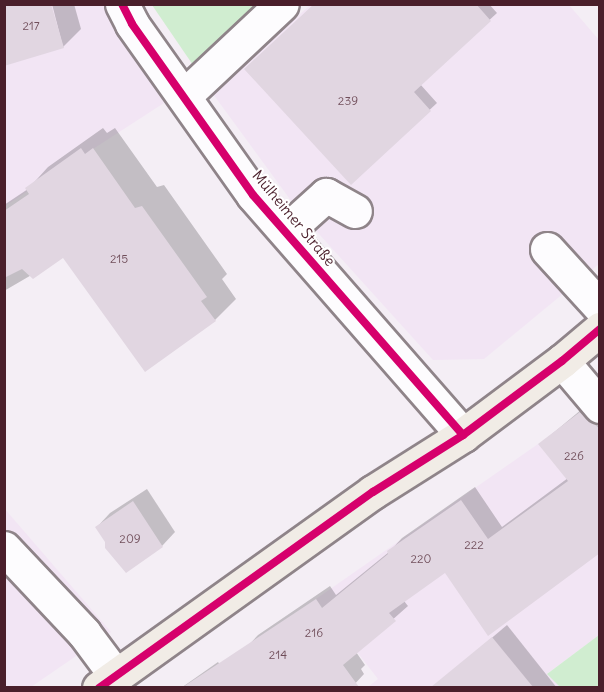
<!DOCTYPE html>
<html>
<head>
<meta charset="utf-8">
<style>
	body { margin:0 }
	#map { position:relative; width:604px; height:692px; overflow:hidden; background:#f4eef5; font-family:Delius,sans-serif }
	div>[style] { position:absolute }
	.built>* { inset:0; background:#f2e5f4 }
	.green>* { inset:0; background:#d0edd0 }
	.shadow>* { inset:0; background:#0003 }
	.building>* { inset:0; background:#e1d6e1 }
	.roads { filter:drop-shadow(2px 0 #8f8489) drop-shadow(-2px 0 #8f8489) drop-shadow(0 2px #8f8489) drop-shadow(0 -2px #8f8489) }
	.minor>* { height:33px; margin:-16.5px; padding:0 16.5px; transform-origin:16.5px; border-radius:16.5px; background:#fdfcfe }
	.major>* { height:33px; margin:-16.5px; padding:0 16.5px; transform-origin:16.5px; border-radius:16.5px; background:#f1ece6 }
	.cycleway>* { height:8px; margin:-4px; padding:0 4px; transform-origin:4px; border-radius:4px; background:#d6006c }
	span { translate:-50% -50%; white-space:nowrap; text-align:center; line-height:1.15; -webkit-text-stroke:4.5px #fff; paint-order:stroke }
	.number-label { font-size:12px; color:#704e5a }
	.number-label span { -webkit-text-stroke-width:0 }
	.street-label { font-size:15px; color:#4a1f2b }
	.frame { position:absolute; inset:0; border:6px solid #4a1f2b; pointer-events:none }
</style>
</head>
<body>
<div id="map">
	<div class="built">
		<div style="clip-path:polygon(5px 5px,109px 5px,164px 103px,5px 206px)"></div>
		<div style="clip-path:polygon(310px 5px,569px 5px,599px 40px,599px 264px,484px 359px,433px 360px,300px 213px,213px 94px)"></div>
		<div style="clip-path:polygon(538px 444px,599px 518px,599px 635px,548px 673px,560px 687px,368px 687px,378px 679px,316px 599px)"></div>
		<div style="clip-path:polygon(4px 508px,111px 632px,31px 687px,5px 687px)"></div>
	</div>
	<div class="green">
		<div style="clip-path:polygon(152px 5px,265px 5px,195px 68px)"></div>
		<div style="clip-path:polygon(599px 635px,599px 687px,560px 687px,547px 674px)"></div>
	</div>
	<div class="shadow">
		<div style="clip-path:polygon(52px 4px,74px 4px,81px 29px,63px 47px)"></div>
		<div style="clip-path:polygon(316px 4px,489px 4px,497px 13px,420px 84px,437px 103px,351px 183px)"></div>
		<div style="clip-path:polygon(103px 128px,107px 133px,115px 128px,157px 187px,164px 185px,227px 274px,222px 279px,236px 299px,215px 320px,64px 256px,4px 291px,4px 205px,28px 189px,48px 167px)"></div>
		<div style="clip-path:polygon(594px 399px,600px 403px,600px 551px,445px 571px,404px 601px,408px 606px,356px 652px,365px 665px,361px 669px,364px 674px,351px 688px,276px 688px,245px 649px,258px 635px,330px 586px,336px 595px,389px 552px,402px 538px,475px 487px,502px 527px,568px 478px,540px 444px)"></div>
		<div style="clip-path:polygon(147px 489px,175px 532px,162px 546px,107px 542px,97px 527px,110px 513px)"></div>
		<div style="clip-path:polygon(507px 625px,557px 688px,458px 688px,448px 675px)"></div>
		<div style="clip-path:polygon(218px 662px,236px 688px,181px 688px)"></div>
	</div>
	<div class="building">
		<div style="clip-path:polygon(4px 4px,51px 4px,64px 48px,4px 66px)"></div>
		<div style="clip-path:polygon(314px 4px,476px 4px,491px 21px,414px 92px,431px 111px,351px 185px,244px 69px)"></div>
		<div style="clip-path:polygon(81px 148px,85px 154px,93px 148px,135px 208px,142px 206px,207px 297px,201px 301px,216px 321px,145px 372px,63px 258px,33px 279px,22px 269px,4px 278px,4px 211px,29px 194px,25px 188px)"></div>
		<div style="clip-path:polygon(580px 412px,600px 429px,600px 553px,488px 636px,445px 573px,389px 613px,396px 621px,343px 665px,359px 687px,183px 687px,316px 599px,322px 608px,388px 554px,387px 551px,461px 500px,488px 539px,568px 481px,538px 444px)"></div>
		<div style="clip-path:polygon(133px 501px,163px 547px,126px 573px,105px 548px,105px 542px,95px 527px)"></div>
		<div style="clip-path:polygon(492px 637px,533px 687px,431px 687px)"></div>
	</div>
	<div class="roads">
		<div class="minor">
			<div style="left:122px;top:4px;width:22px;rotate:63deg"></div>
			<div style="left:132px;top:24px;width:209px;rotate:54.7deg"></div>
			<div style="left:253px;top:195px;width:319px;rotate:48.8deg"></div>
			<div style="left:184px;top:96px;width:134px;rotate:-43.2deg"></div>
			<div style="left:286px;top:231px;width:54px;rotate:-42deg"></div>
			<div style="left:326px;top:195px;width:33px;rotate:29deg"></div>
			<div style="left:547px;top:249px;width:79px;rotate:47.6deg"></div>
			<div style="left:562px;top:361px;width:59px;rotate:49.8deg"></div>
			<div style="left:4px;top:548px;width:117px;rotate:46.7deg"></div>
			<div style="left:84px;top:633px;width:54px;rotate:53.3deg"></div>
		</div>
		<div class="major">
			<div style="left:99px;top:688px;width:337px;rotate:-35.6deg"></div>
			<div style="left:373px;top:492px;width:107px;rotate:-32.3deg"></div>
			<div style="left:463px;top:435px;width:124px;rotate:-36.8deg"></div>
			<div style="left:562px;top:361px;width:50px;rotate:-40.1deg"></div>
		</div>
	</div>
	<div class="cycleway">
		<div style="left:122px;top:4px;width:22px;rotate:63deg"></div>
		<div style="left:132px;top:24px;width:209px;rotate:54.7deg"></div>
		<div style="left:253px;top:195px;width:319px;rotate:48.8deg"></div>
		<div style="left:99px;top:688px;width:337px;rotate:-35.6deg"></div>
		<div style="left:373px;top:492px;width:107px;rotate:-32.3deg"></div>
		<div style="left:463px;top:435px;width:124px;rotate:-36.8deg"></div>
		<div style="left:562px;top:361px;width:50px;rotate:-40.1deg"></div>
	</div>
	<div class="number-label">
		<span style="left:31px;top:26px">217</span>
		<span style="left:348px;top:101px">239</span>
		<span style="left:119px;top:259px">215</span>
		<span style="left:574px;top:456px">226</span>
		<span style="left:130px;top:539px">209</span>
		<span style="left:474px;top:545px">222</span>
		<span style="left:421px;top:559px">220</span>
		<span style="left:314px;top:633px">216</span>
		<span style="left:278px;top:655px">214</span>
	</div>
	<div class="street-label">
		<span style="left:294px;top:218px;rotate:50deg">Mülheimer Straße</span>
	</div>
	<div class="frame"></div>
</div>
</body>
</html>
